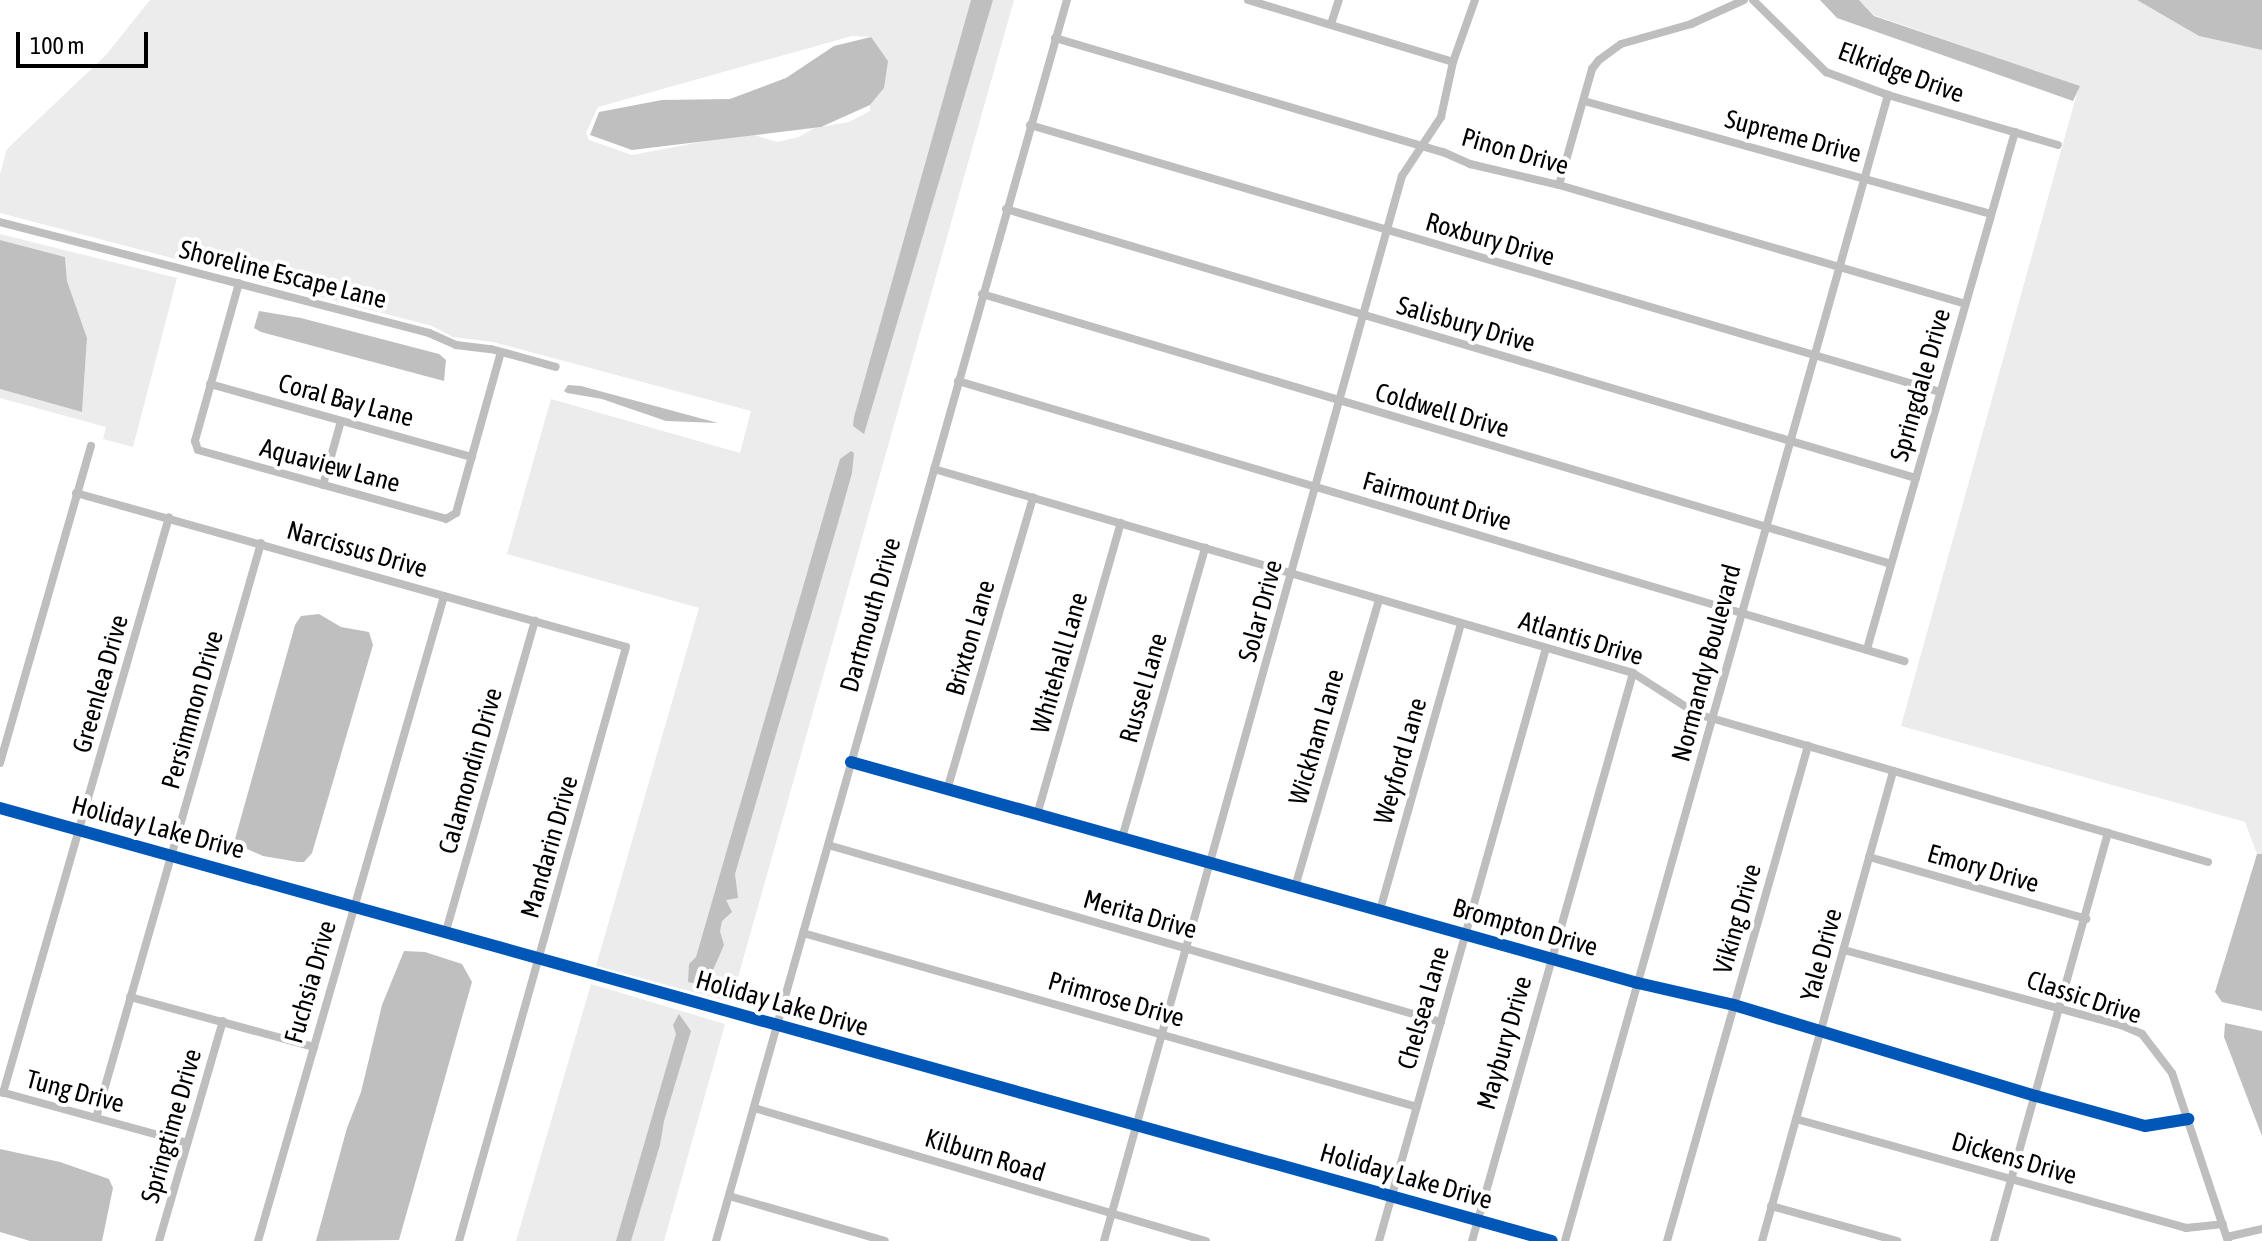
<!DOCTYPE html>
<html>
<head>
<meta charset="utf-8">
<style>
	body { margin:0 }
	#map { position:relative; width:2262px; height:1241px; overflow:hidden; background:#fff; font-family:"Asap Condensed",sans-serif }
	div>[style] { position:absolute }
	.green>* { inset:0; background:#ececec }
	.water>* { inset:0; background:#bfbfbf }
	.minor>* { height:8px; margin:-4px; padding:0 4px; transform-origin:4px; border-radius:4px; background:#bebebe }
	.tertiary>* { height:10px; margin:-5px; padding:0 5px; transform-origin:5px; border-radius:5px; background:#bebebe }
	.cycleway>* { height:12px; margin:-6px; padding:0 6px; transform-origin:6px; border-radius:6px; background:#0057b8 }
	span { translate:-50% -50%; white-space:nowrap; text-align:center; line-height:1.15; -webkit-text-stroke:8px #fff; paint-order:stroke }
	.street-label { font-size:26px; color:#000 }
	.scale { position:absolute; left:16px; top:32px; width:132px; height:36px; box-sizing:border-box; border:4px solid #000; border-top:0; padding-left:10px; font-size:24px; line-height:28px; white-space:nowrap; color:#000; -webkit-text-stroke:6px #fff; paint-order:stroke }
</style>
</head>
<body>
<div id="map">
	<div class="green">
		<div style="clip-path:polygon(evenodd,150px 0,1014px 0,731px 1002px,596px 966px,699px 608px,507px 554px,551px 399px,740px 453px,751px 411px,493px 342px,453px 337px,432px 326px,0 213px,0 174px,7px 149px,106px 55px,150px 0,852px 36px,871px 37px,884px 88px,870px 105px,870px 111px,849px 122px,814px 128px,799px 137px,777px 142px,748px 133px,632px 155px,589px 140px,586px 133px,598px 107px,852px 36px)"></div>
		<div style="clip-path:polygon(1859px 0,2137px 0,2199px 36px,2262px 50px,2262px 854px,2257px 854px,2245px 822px,1901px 726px,2079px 86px,1874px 15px)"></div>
		<div style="clip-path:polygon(0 234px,177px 278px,133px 447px,103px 439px,106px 427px,0 398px,0 389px,82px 412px,87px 338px,67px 281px,65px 257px,0 240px)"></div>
		<div style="clip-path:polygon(591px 984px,725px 1024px,664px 1241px,516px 1241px)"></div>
	</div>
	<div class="water">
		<div style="clip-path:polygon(971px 0,993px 0,864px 434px,853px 426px,854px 417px)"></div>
		<div style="clip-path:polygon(1820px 0,1859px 0,1874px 16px,2080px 86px,2073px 101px,1837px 18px)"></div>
		<div style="clip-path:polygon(2137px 0,2262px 0,2262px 50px,2199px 36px)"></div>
		<div style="clip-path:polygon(871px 37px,888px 61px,884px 88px,870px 105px,821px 127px,632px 150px,590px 135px,599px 112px,662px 100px,730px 99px,786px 78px,834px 46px)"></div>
		<div style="clip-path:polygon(0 240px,65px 257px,67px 281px,87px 338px,82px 412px,0 389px)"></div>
		<div style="clip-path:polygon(259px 311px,301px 318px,439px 354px,446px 360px,444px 381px,261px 332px,254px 328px)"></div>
		<div style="clip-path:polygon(568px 385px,581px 386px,718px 423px,666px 421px,602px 399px,567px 393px,564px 391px)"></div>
		<div style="clip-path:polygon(851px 451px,854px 453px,852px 473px,838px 523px,735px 874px,738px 898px,726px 900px,732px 912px,722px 921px,720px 931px,724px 945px,706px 986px,688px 982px,689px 964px,696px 957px,840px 459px)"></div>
		<div style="clip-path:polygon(319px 614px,341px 627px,369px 632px,373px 645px,312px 853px,304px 862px,298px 862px,263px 856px,236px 844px,235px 839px,295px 625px,301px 616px)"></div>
		<div style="clip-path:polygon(2257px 854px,2262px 854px,2262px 1011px,2222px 1002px,2215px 992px)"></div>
		<div style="clip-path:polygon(404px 951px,425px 952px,462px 964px,472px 982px,399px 1240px,316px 1241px,347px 1128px,361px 1092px,382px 1005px)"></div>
		<div style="clip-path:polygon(679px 1014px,691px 1031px,664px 1121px,660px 1145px,631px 1241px,616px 1241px,676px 1034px,673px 1025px)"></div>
		<div style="clip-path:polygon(2225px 1023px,2262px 1031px,2262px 1136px,2224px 1037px)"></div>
		<div style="clip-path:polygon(0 1149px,60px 1162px,109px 1179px,113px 1188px,102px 1241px,30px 1241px,0 1232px)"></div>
	</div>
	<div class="minor">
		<div style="left:1248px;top:0;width:214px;rotate:16.8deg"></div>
		<div style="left:1753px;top:0;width:103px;rotate:44.6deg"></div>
		<div style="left:1826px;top:72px;width:66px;rotate:20.4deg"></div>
		<div style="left:1888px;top:95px;width:177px;rotate:16.4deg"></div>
		<div style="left:1331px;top:24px;width:25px;rotate:-72deg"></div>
		<div style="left:1055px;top:38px;width:404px;rotate:16.4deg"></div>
		<div style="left:1443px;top:152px;width:30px;rotate:24deg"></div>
		<div style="left:1470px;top:164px;width:91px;rotate:13.3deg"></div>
		<div style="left:1559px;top:185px;width:423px;rotate:16.3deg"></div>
		<div style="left:1584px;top:101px;width:422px;rotate:15.5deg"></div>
		<div style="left:1030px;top:125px;width:948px;rotate:16.35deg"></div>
		<div style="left:1559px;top:185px;width:121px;rotate:-74.1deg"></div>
		<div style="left:1592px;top:69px;width:11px;rotate:-52deg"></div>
		<div style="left:1599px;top:60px;width:27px;rotate:-36deg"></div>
		<div style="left:1621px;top:44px;width:73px;rotate:-15.9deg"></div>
		<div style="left:1691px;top:24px;width:58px;rotate:-24.4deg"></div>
		<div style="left:1006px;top:209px;width:949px;rotate:16.47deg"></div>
		<div style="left:0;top:222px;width:443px;rotate:14.5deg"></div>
		<div style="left:429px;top:333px;width:30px;rotate:24deg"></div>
		<div style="left:456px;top:345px;width:35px;rotate:7deg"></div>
		<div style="left:491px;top:349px;width:67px;rotate:15.5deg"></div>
		<div style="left:239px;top:283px;width:164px;rotate:105.6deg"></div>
		<div style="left:195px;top:441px;width:9px;rotate:72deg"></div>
		<div style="left:198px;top:450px;width:257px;rotate:15.5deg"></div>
		<div style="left:446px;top:519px;width:12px;rotate:-31deg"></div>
		<div style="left:456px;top:513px;width:167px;rotate:-74.4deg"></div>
		<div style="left:982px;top:294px;width:948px;rotate:16.54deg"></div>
		<div style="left:958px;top:381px;width:987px;rotate:16.49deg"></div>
		<div style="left:210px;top:384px;width:272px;rotate:15.6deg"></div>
		<div style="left:934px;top:469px;width:728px;rotate:16.27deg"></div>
		<div style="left:1633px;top:673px;width:76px;rotate:32.6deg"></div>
		<div style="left:1697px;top:714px;width:532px;rotate:16.15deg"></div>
		<div style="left:323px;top:485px;width:66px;rotate:-74.3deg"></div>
		<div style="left:76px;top:493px;width:571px;rotate:15.64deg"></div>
		<div style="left:626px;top:647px;width:617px;rotate:105.7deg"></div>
		<div style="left:1867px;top:649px;width:538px;rotate:-74.03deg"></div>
		<div style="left:851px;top:762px;width:817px;rotate:15.69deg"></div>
		<div style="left:1638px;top:983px;width:98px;rotate:12.9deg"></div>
		<div style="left:1734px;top:1005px;width:315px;rotate:16.8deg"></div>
		<div style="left:2036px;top:1096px;width:113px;rotate:15.4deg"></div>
		<div style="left:2145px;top:1126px;width:44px;rotate:-9.2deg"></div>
		<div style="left:0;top:763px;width:330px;rotate:-74deg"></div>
		<div style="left:947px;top:790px;width:305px;rotate:-73.6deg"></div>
		<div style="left:1037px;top:815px;width:304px;rotate:-74deg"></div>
		<div style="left:1122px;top:838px;width:302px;rotate:-74deg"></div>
		<div style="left:828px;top:845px;width:638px;rotate:16.11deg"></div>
		<div style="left:1869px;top:857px;width:226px;rotate:15.9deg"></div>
		<div style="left:1295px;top:887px;width:300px;rotate:-73.7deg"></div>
		<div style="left:1380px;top:910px;width:298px;rotate:-74.2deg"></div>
		<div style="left:446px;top:931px;width:323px;rotate:-74deg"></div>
		<div style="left:803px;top:933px;width:638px;rotate:15.82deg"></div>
		<div style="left:1844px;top:950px;width:287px;rotate:15.2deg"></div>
		<div style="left:2121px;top:1025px;width:23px;rotate:23deg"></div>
		<div style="left:2142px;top:1034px;width:49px;rotate:52.4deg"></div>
		<div style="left:2172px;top:1073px;width:177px;rotate:71.6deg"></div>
		<div style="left:130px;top:997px;width:191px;rotate:15.2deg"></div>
		<div style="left:1px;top:1092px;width:193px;rotate:15.3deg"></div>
		<div style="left:3px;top:1093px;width:599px;rotate:-73.92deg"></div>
		<div style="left:754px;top:1108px;width:471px;rotate:16.4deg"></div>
		<div style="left:96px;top:1118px;width:598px;rotate:-73.99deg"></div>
		<div style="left:1796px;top:1119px;width:405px;rotate:15.6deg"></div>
		<div style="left:2186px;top:1228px;width:37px;rotate:-6deg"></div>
		<div style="left:729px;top:1196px;width:162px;rotate:16.1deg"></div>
		<div style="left:1771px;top:1206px;width:131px;rotate:15.5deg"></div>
		<div style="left:2227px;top:1237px;width:36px;rotate:-13deg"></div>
		<div style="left:159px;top:1241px;width:229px;rotate:-73.8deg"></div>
		<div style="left:258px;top:1241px;width:671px;rotate:-73.91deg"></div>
		<div style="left:716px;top:1241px;width:1290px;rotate:-74.21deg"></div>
		<div style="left:1104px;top:1241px;width:1106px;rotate:-74.37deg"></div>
		<div style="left:1402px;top:176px;width:71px;rotate:-56.5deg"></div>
		<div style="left:1441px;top:117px;width:56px;rotate:-77.7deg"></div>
		<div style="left:1453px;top:62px;width:66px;rotate:-70.5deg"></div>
		<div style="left:1379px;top:1241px;width:616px;rotate:-74.27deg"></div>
		<div style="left:1472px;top:1241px;width:590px;rotate:-74.17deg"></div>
		<div style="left:1565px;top:1241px;width:1191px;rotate:-74.26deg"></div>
		<div style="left:1667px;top:1241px;width:515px;rotate:-74.1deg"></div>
		<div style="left:1762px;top:1241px;width:488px;rotate:-74.4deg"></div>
		<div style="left:1994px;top:1241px;width:424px;rotate:-74.4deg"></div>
	</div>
	<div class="tertiary">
		<div style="left:0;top:808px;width:1611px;rotate:15.59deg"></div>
	</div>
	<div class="cycleway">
		<div style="left:851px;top:762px;width:817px;rotate:15.69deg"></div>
		<div style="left:1638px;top:983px;width:98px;rotate:12.9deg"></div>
		<div style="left:1734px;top:1005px;width:315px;rotate:16.8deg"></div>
		<div style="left:2036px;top:1096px;width:113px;rotate:15.4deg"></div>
		<div style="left:2145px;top:1126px;width:44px;rotate:-9.2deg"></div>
		<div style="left:0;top:808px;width:1611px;rotate:15.59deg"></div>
	</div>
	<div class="street-label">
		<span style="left:1901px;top:73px;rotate:20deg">Elkridge Drive</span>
		<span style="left:1793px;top:137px;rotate:15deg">Supreme Drive</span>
		<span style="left:1515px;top:152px;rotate:16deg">Pinon Drive</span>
		<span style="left:1490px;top:240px;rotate:16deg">Roxbury Drive</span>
		<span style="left:283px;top:275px;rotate:14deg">Shoreline Escape Lane</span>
		<span style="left:1466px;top:325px;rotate:16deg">Salisbury Drive</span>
		<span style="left:1921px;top:385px;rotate:-74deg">Springdale Drive</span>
		<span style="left:346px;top:401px;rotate:15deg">Coral Bay Lane</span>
		<span style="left:1442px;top:411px;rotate:16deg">Coldwell Drive</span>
		<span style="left:330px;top:466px;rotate:15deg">Aquaview Lane</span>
		<span style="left:1437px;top:502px;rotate:16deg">Fairmount Drive</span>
		<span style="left:357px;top:550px;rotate:16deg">Narcissus Drive</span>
		<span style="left:1261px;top:611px;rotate:-75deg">Solar Drive</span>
		<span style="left:871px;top:615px;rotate:-74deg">Dartmouth Drive</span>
		<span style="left:971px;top:638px;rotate:-74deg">Brixton Lane</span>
		<span style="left:1581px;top:639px;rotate:17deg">Atlantis Drive</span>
		<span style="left:1060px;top:663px;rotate:-74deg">Whitehall Lane</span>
		<span style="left:1707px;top:663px;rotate:-75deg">Normandy Boulevard</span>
		<span style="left:101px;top:684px;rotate:-74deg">Greenlea Drive</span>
		<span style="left:1144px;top:688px;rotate:-74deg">Russel Lane</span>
		<span style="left:193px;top:710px;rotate:-74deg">Persimmon Drive</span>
		<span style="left:1317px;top:737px;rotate:-74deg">Wickham Lane</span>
		<span style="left:1401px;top:761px;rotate:-74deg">Weyford Lane</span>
		<span style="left:471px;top:771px;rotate:-74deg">Calamondin Drive</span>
		<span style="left:158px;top:828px;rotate:15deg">Holiday Lake Drive</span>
		<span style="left:550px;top:847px;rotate:-74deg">Mandarin Drive</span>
		<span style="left:1983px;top:869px;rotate:16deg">Emory Drive</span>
		<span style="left:1140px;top:915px;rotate:16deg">Merita Drive</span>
		<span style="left:1738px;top:919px;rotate:-74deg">Viking Drive</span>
		<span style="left:1525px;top:928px;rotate:16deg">Brompton Drive</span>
		<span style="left:1822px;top:955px;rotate:-75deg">Yale Drive</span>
		<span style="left:311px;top:982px;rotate:-74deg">Fuchsia Drive</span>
		<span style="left:2084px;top:998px;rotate:18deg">Classic Drive</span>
		<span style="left:1116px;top:1000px;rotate:16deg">Primrose Drive</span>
		<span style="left:782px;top:1004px;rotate:16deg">Holiday Lake Drive</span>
		<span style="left:1424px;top:1008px;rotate:-74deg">Chelsea Lane</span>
		<span style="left:1505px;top:1043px;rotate:-74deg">Maybury Drive</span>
		<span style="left:75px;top:1092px;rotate:15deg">Tung Drive</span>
		<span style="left:172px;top:1126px;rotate:-74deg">Springtime Drive</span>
		<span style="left:985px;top:1156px;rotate:17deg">Kilburn Road</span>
		<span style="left:2014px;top:1159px;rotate:16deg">Dickens Drive</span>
		<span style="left:1406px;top:1177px;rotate:16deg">Holiday Lake Drive</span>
	</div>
	<div class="scale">100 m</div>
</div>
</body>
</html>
